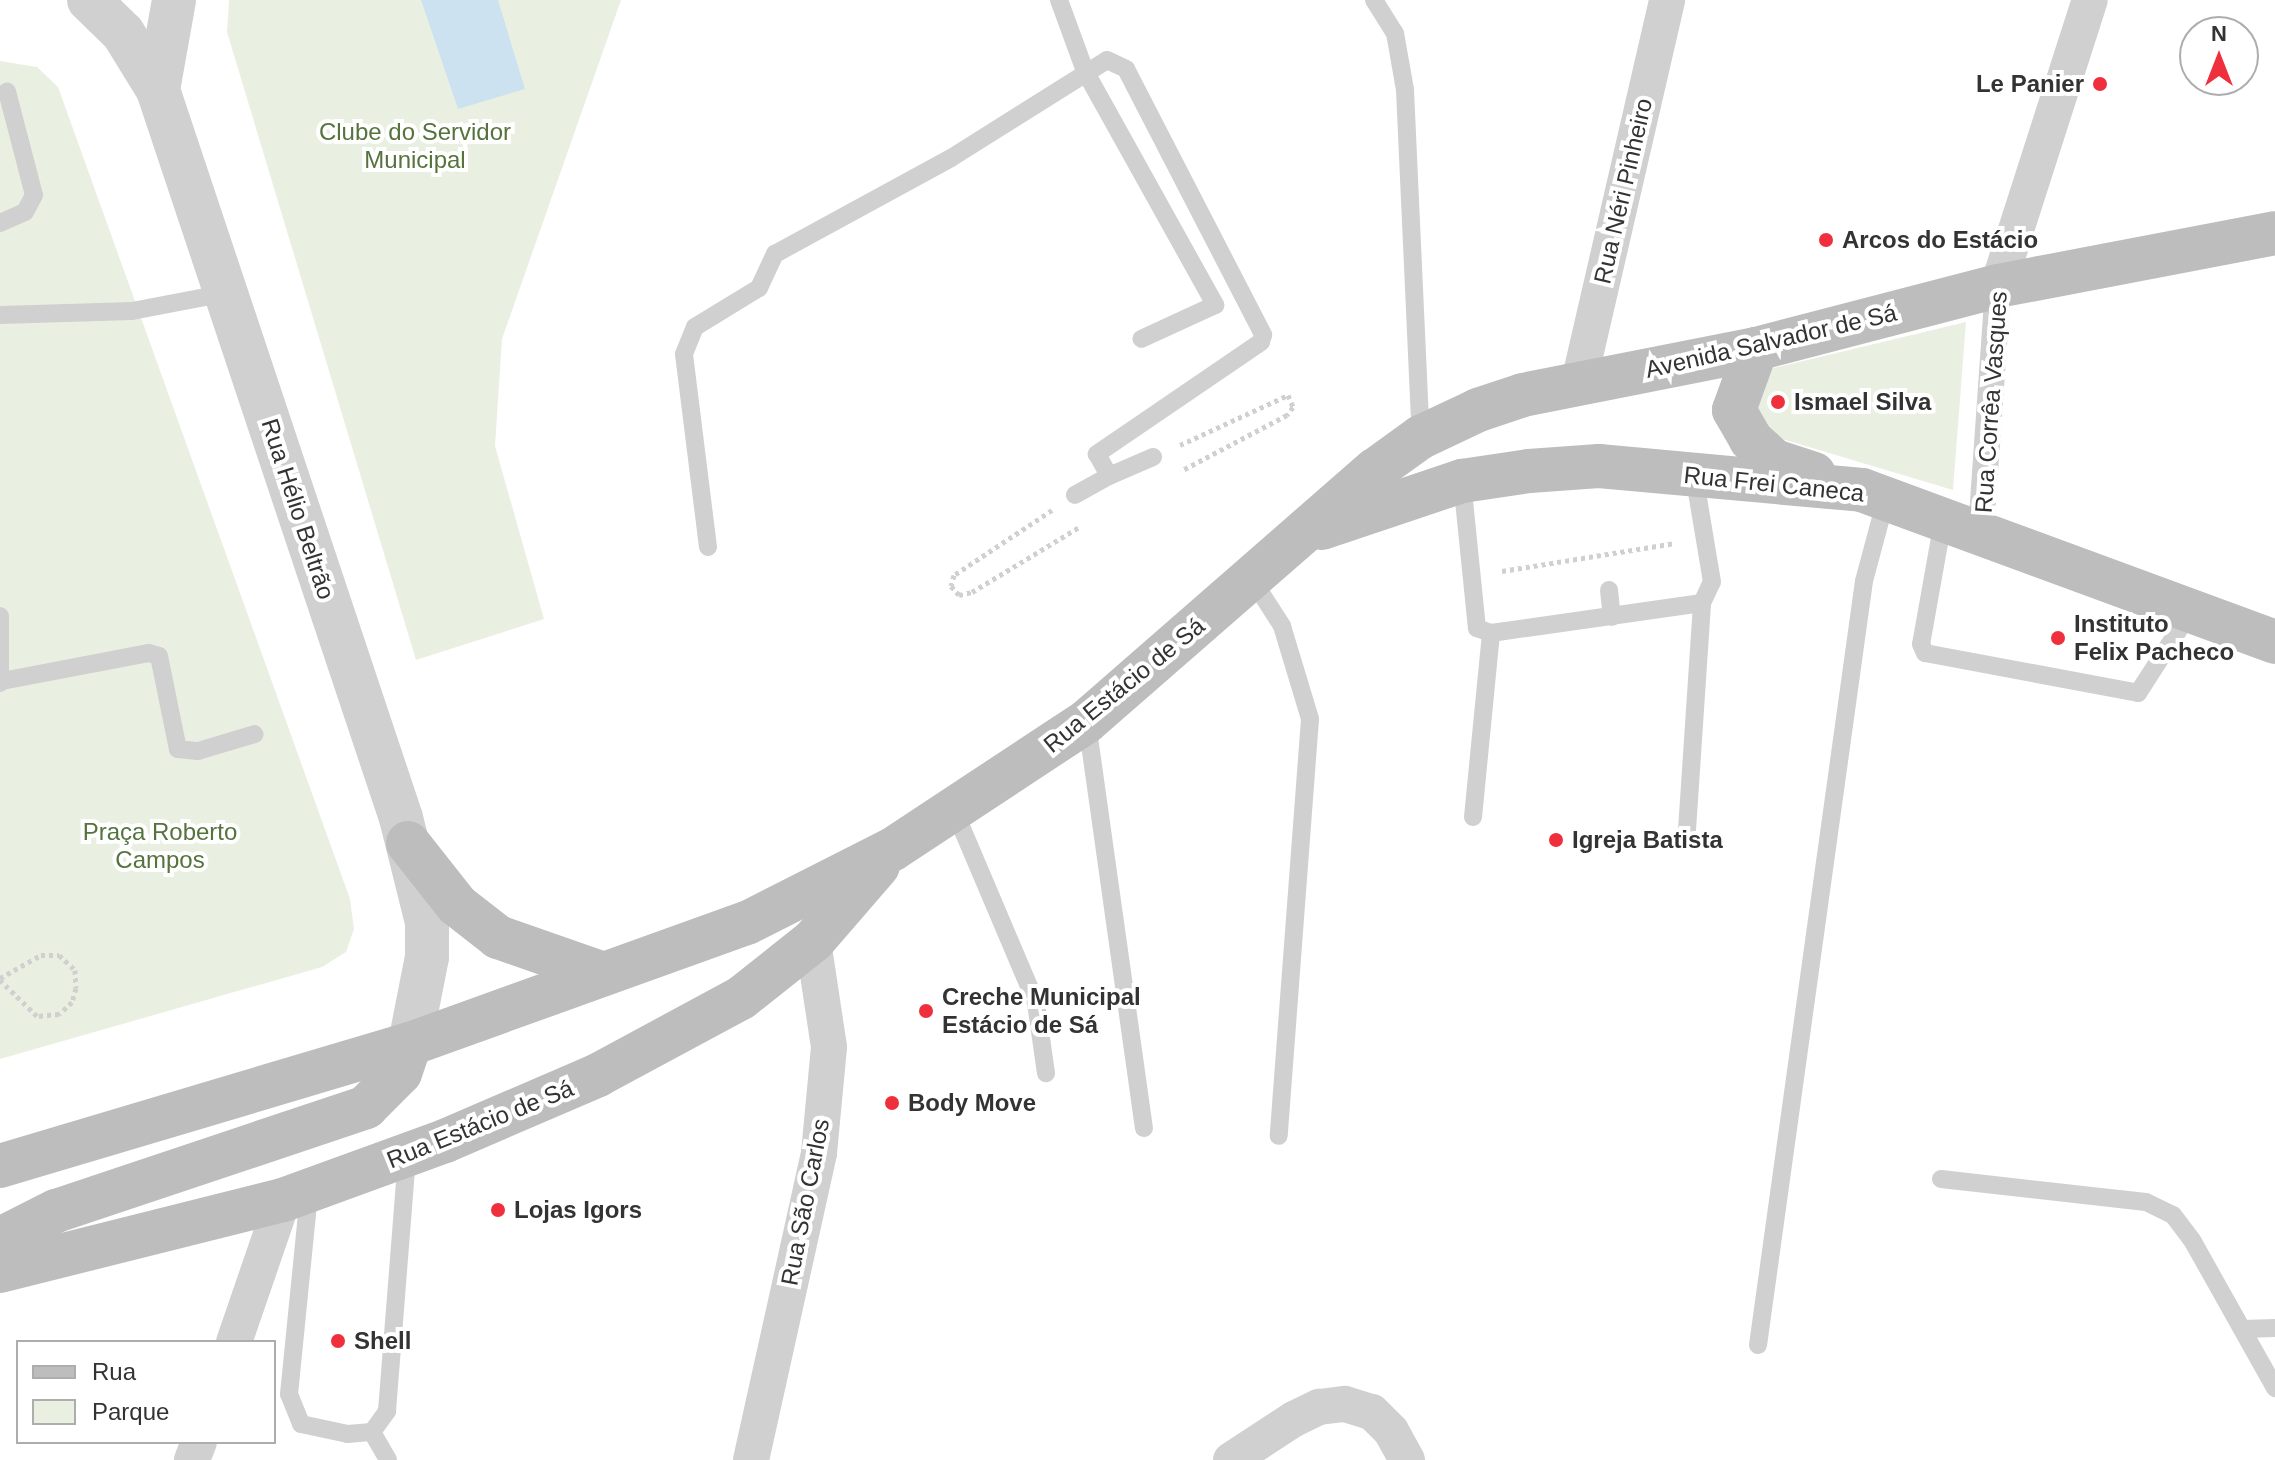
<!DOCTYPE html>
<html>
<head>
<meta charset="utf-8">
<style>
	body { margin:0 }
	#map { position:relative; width:2275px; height:1460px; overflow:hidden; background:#fff; font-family:Helvetica,sans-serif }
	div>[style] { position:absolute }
	.green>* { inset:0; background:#e9f0e1 }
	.water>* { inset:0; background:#cde2f0 }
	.path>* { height:5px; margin-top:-2.5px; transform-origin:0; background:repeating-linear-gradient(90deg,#d0d0d0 0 4px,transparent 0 8px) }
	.service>* { height:18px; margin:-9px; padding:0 9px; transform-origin:9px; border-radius:9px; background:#d0d0d0 }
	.pedestrian>* { height:26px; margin:-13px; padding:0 13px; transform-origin:13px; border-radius:13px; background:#d0d0d0 }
	.minor>* { height:36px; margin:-18px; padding:0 18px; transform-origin:18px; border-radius:18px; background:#d0d0d0 }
	.tertiary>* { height:44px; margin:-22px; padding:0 22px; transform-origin:22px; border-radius:22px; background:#d0d0d0 }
	.secondary>* { height:44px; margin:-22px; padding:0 22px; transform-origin:22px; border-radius:22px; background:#bdbdbd }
	.dots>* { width:22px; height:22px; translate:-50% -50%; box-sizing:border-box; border:4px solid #fff; border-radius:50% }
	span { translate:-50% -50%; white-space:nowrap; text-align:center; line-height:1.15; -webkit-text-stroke:8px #fff; paint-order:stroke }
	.poi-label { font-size:24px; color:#333; font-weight:700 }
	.right { translate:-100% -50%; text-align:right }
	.left { translate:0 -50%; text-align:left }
	.park-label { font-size:24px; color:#55733c }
	.street-label { font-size:24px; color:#333 }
	.legend { position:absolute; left:16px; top:1340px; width:260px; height:104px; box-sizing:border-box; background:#fff; border:2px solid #adadad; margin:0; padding:10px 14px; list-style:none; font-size:24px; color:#333 }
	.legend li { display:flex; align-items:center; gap:16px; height:40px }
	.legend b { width:40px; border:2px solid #adadad }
	.north { position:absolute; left:2179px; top:16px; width:80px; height:80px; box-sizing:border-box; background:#fff; border:2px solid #adadad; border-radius:50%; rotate:0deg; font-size:22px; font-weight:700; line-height:32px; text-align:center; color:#333 }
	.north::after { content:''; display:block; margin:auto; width:28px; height:36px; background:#f02f3c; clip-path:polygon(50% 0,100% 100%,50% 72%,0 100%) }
</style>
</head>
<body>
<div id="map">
	<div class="green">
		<div style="clip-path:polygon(229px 0,621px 0,502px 339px,495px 446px,544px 619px,416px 660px,227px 32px)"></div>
		<div style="clip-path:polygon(0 61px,37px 67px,58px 87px,350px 899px,354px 929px,346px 952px,322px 967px,0 1059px)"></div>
		<div style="clip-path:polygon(1966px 322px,1953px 490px,1772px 436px,1751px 419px,1765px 370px)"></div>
	</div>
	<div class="water">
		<div style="clip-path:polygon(421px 0,498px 0,525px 89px,458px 109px)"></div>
	</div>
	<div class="path">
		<div style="left:1180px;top:445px;width:119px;rotate:-24.8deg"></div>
		<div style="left:1288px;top:395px;width:13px;rotate:67deg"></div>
		<div style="left:1293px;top:407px;width:10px;rotate:127deg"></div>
		<div style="left:1287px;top:415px;width:120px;rotate:152.2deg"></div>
		<div style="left:1052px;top:510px;width:118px;rotate:146.4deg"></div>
		<div style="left:954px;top:575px;width:11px;rotate:105deg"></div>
		<div style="left:951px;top:586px;width:12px;rotate:48deg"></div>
		<div style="left:959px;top:595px;width:13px;rotate:-13deg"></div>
		<div style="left:972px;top:592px;width:127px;rotate:-31.2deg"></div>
		<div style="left:1502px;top:571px;width:174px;rotate:-9.2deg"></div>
		<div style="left:0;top:978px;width:47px;rotate:-29.3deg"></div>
		<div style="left:41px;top:955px;width:18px"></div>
		<div style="left:59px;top:955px;width:22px;rotate:43deg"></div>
		<div style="left:75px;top:970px;width:18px;rotate:87deg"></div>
		<div style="left:76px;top:988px;width:15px;rotate:106deg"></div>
		<div style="left:72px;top:1002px;width:18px;rotate:137deg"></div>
		<div style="left:59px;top:1014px;width:22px;rotate:175deg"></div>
		<div style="left:37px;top:1016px;width:52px;rotate:-135.8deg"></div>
	</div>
	<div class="service">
		<div style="left:1059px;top:0;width:76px;rotate:69.9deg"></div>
		<div style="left:1085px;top:71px;width:268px;rotate:60.9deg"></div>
		<div style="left:1215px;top:305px;width:81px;rotate:155.3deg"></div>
		<div style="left:1374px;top:0;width:39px;rotate:58deg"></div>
		<div style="left:1395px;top:33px;width:58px;rotate:80deg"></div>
		<div style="left:1405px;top:90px;width:347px;rotate:87.4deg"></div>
		<div style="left:0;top:223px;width:27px;rotate:-24deg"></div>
		<div style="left:25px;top:212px;width:19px;rotate:-62deg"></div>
		<div style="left:34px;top:195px;width:107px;rotate:-104.6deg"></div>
		<div style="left:0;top:315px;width:132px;rotate:-1.7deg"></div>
		<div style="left:132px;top:311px;width:96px;rotate:-10.8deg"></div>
		<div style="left:1109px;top:476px;width:48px;rotate:-23.4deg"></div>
		<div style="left:1462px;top:481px;width:148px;rotate:84.2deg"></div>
		<div style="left:1477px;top:628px;width:15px;rotate:20deg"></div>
		<div style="left:1491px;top:633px;width:213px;rotate:-8.1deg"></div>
		<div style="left:1702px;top:603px;width:23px;rotate:-65deg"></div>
		<div style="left:1712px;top:582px;width:109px;rotate:-99.5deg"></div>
		<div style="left:1943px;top:521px;width:125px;rotate:100.1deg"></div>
		<div style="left:1921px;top:644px;width:10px;rotate:66deg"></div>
		<div style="left:1925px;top:653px;width:217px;rotate:10.6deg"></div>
		<div style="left:2138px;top:693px;width:98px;rotate:-57.1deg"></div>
		<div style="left:708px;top:547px;width:194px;rotate:-97.1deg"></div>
		<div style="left:684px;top:354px;width:29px;rotate:-68deg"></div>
		<div style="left:695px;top:327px;width:75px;rotate:-31.4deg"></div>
		<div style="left:759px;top:288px;width:38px;rotate:-65deg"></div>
		<div style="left:775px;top:254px;width:200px;rotate:-28.6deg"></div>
		<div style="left:951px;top:158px;width:184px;rotate:-32.1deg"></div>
		<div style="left:1107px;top:60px;width:21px;rotate:25deg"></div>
		<div style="left:1126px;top:69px;width:299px;rotate:62.7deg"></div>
		<div style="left:1263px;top:335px;width:7px;rotate:106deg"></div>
		<div style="left:1261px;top:342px;width:199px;rotate:145.7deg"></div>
		<div style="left:1097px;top:454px;width:25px;rotate:61deg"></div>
		<div style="left:1109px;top:476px;width:39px;rotate:151deg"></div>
		<div style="left:1252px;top:579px;width:56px;rotate:57.4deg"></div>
		<div style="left:1282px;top:626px;width:97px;rotate:73.2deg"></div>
		<div style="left:1310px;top:719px;width:418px;rotate:94.3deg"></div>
		<div style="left:1609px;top:590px;width:27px;rotate:84deg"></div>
		<div style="left:0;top:616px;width:67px;rotate:90deg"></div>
		<div style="left:2px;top:681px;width:150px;rotate:-10.8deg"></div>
		<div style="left:149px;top:653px;width:10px;rotate:17deg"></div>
		<div style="left:159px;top:656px;width:95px;rotate:78.5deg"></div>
		<div style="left:178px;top:749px;width:20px;rotate:6deg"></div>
		<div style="left:198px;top:751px;width:59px;rotate:-16.6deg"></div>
		<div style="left:1087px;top:723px;width:409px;rotate:82deg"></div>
		<div style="left:955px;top:812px;width:207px;rotate:67deg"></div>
		<div style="left:1036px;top:1003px;width:71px;rotate:81.9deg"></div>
		<div style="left:1473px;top:817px;width:185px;rotate:-84.4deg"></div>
		<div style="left:1687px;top:830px;width:227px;rotate:-86.2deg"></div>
		<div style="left:1941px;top:1179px;width:206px;rotate:6.4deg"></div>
		<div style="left:2146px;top:1202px;width:30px;rotate:26deg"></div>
		<div style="left:2173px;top:1215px;width:31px;rotate:53deg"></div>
		<div style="left:2192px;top:1240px;width:170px;rotate:60.7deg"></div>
		<div style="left:309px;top:1194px;width:201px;rotate:95.7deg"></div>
		<div style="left:289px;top:1394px;width:32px;rotate:68deg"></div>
		<div style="left:301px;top:1424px;width:48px;rotate:12deg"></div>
		<div style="left:348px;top:1434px;width:24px;rotate:-5deg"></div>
		<div style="left:372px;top:1432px;width:26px;rotate:-54deg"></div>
		<div style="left:387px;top:1411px;width:255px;rotate:-85.5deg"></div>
		<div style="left:2243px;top:1329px;width:32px;rotate:-2deg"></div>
		<div style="left:1758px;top:1345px;width:771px;rotate:-82.1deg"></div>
		<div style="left:1864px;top:581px;width:85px;rotate:-75deg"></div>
		<div style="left:372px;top:1432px;width:32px;rotate:60deg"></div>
	</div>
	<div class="pedestrian">
		<div style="left:1981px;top:530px;width:245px;rotate:-86deg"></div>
	</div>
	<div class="minor">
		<div style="left:1998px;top:286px;width:300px;rotate:-72.2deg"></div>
		<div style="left:1579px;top:382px;width:392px;rotate:-77deg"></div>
		<div style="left:234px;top:1342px;width:150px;rotate:-71deg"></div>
		<div style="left:192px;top:1460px;width:19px;rotate:-69deg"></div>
		<div style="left:751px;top:1460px;width:314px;rotate:-77.5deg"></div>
		<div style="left:819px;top:1153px;width:106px;rotate:-84.6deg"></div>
		<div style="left:829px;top:1047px;width:107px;rotate:-98.6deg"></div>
		<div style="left:1231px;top:1460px;width:75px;rotate:-33.1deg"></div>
		<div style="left:1294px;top:1419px;width:28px;rotate:-26deg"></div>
		<div style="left:1319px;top:1407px;width:26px;rotate:-7deg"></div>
		<div style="left:1345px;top:1404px;width:28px;rotate:17deg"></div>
		<div style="left:1372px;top:1412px;width:27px;rotate:45deg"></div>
		<div style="left:1391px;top:1431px;width:33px;rotate:61deg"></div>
	</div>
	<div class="tertiary">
		<div style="left:89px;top:0;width:47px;rotate:44.1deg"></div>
		<div style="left:123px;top:33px;width:67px;rotate:58.4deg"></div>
		<div style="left:158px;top:90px;width:767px;rotate:71.54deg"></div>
		<div style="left:401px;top:818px;width:107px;rotate:76deg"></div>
		<div style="left:427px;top:922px;width:35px;rotate:90deg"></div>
		<div style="left:427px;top:957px;width:89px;rotate:101.1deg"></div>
		<div style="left:158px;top:90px;width:91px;rotate:-79.9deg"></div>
	</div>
	<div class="secondary">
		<div style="left:1756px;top:349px;width:65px;rotate:109.8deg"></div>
		<div style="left:1734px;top:410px;width:34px;rotate:60deg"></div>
		<div style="left:1751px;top:440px;width:31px;rotate:42deg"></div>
		<div style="left:1774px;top:461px;width:42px;rotate:18deg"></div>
		<div style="left:1322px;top:528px;width:148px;rotate:-18.6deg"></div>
		<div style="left:1462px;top:481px;width:68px;rotate:-8.5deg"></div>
		<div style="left:1529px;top:471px;width:70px;rotate:-4.1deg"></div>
		<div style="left:1599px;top:466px;width:264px;rotate:5.2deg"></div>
		<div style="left:1862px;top:490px;width:440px;rotate:20.2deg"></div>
		<div style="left:408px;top:843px;width:79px;rotate:51.7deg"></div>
		<div style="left:457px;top:905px;width:52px;rotate:38deg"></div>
		<div style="left:498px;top:937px;width:109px;rotate:19.3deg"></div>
		<div style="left:0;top:1166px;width:428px;rotate:-16.6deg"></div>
		<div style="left:410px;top:1044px;width:358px;rotate:-19.8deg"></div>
		<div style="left:747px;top:923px;width:164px;rotate:-26.9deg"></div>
		<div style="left:893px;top:849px;width:232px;rotate:-33.4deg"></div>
		<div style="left:1087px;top:721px;width:382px;rotate:-41.1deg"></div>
		<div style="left:1375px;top:470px;width:57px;rotate:-35.7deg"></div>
		<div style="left:1421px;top:437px;width:63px;rotate:-25.3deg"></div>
		<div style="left:1478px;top:410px;width:47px;rotate:-18.4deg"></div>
		<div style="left:1523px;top:395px;width:237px;rotate:-11.2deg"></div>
		<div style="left:1756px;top:349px;width:250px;rotate:-14.6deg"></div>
		<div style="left:1998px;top:286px;width:282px;rotate:-10.8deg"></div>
		<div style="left:0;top:1239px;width:63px;rotate:-26.6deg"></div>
		<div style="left:56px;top:1211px;width:327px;rotate:-18.5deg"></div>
		<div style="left:366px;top:1107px;width:48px;rotate:-45deg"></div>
		<div style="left:400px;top:1073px;width:31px;rotate:-71deg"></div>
		<div style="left:0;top:1271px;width:292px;rotate:-14.1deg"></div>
		<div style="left:283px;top:1200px;width:172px;rotate:-20deg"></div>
		<div style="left:445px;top:1141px;width:167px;rotate:-23.3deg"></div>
		<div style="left:598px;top:1075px;width:162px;rotate:-28.3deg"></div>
		<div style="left:741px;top:998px;width:92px;rotate:-38.4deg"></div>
		<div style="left:813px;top:941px;width:99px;rotate:-49.1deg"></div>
	</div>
	<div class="dots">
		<div style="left:2100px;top:84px;background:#f02f3c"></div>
		<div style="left:1826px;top:240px;background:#f02f3c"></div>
		<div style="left:1778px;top:402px;background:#f02f3c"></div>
		<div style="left:2058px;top:638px;background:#f02f3c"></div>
		<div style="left:1556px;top:840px;background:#f02f3c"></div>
		<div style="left:926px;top:1011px;background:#f02f3c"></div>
		<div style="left:892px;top:1103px;background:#f02f3c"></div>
		<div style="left:498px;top:1210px;background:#f02f3c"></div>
		<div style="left:338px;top:1341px;background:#f02f3c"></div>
	</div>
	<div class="poi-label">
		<span class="right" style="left:2084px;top:84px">Le Panier</span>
		<span class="left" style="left:1842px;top:240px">Arcos do Estácio</span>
		<span class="left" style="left:1794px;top:402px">Ismael Silva</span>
		<span class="left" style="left:2074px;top:638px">Instituto<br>Felix Pacheco</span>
		<span class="left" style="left:1572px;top:840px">Igreja Batista</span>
		<span class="left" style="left:942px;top:1011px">Creche Municipal<br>Estácio de Sá</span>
		<span class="left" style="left:908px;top:1103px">Body Move</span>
		<span class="left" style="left:514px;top:1210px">Lojas Igors</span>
		<span class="left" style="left:354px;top:1341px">Shell</span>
	</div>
	<div class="park-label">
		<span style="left:415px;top:146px">Clube do Servidor<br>Municipal</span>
		<span style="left:160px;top:846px">Praça Roberto<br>Campos</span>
	</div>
	<div class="street-label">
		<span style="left:1623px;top:191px;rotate:-77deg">Rua Néri Pinheiro</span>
		<span style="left:1771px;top:341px;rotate:-13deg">Avenida Salvador de Sá</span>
		<span style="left:1991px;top:402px;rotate:-86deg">Rua Corrêa Vasques</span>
		<span style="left:1774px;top:484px;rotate:6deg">Rua Frei Caneca</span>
		<span style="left:298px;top:509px;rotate:72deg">Rua Hélio Beltrão</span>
		<span style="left:1124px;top:685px;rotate:-39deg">Rua Estácio de Sá</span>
		<span style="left:480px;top:1124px;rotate:-22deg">Rua Estácio de Sá</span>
		<span style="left:805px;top:1202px;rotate:-79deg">Rua São Carlos</span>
	</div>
	<ul class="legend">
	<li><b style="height:10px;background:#bdbdbd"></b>Rua</li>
	<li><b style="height:22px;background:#e9f0e1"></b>Parque</li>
	</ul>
	<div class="north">N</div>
</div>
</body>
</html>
